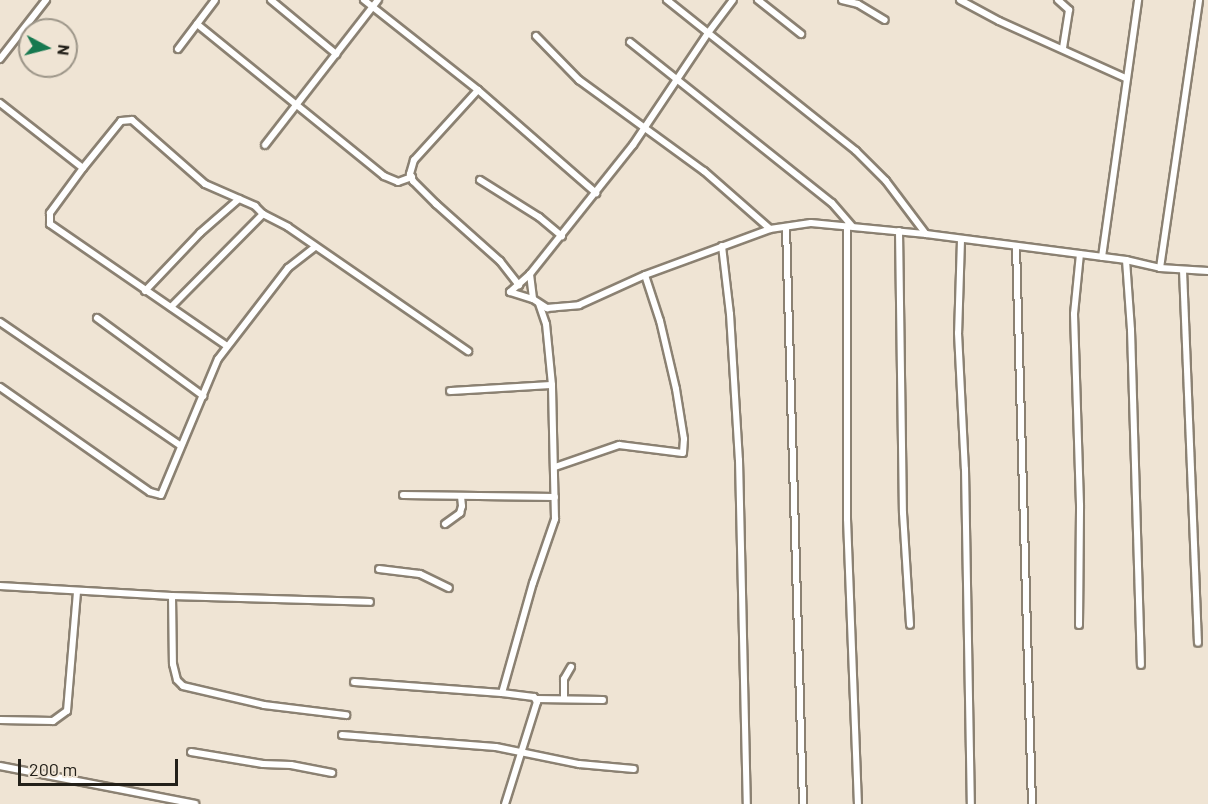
<!DOCTYPE html>
<html>
<head>
<meta charset="utf-8">
<style>
	body { margin:0 }
	#map { position:relative; width:1208px; height:804px; overflow:hidden; background:#efe4d4; font-family:Barlow,sans-serif }
	div>[style] { position:absolute }
	.roads { filter:drop-shadow(2px 0 #8b8172) drop-shadow(-2px 0 #8b8172) drop-shadow(0 2px #8b8172) drop-shadow(0 -2px #8b8172) }
	.minor>* { height:6px; margin:-3px; padding:0 3px; transform-origin:3px; border-radius:3px; background:#fff }
	span { translate:-50% -50%; white-space:nowrap; text-align:center; line-height:1.15; -webkit-text-stroke:6px #efe4d4; paint-order:stroke }
	.north { position:absolute; left:18px; top:18px; width:60px; height:60px; box-sizing:border-box; background:#efe4d4; border:2px solid #9d9689; border-radius:50%; rotate:97deg; font-size:16px; font-weight:700; line-height:24px; text-align:center; color:#232019 }
	.north::after { content:''; display:block; margin:auto; width:21px; height:27px; background:#177950; clip-path:polygon(50% 0,100% 100%,50% 72%,0 100%) }
	.scale { position:absolute; left:18px; top:759px; width:160px; height:27px; box-sizing:border-box; border:3px solid #232019; border-top:0; padding-left:8px; font-size:18px; line-height:21px; white-space:nowrap; color:#232019; -webkit-text-stroke:4px #efe4d4; paint-order:stroke }
</style>
</head>
<body>
<div id="map">
	<div class="roads">
		<div class="minor">
			<div style="left:271px;top:0;width:85px;rotate:39.7deg"></div>
			<div style="left:364px;top:0;width:145px;rotate:38.3deg"></div>
			<div style="left:478px;top:90px;width:157px;rotate:41.1deg"></div>
			<div style="left:667px;top:0;width:242px;rotate:38.6deg"></div>
			<div style="left:856px;top:151px;width:42px;rotate:45deg"></div>
			<div style="left:886px;top:181px;width:66px;rotate:53deg"></div>
			<div style="left:758px;top:0;width:55px;rotate:38.3deg"></div>
			<div style="left:842px;top:0;width:16px;rotate:14deg"></div>
			<div style="left:858px;top:4px;width:31px;rotate:31deg"></div>
			<div style="left:960px;top:0;width:44px;rotate:28.3deg"></div>
			<div style="left:999px;top:21px;width:138px;rotate:24.3deg"></div>
			<div style="left:1058px;top:0;width:15px;rotate:42deg"></div>
			<div style="left:1069px;top:10px;width:39px;rotate:99deg"></div>
			<div style="left:197px;top:24px;width:241px;rotate:39.1deg"></div>
			<div style="left:384px;top:176px;width:15px;rotate:23deg"></div>
			<div style="left:398px;top:182px;width:15px;rotate:-20deg"></div>
			<div style="left:536px;top:36px;width:62px;rotate:45.7deg"></div>
			<div style="left:579px;top:80px;width:155px;rotate:36.1deg"></div>
			<div style="left:704px;top:171px;width:88px;rotate:41.3deg"></div>
			<div style="left:630px;top:42px;width:258px;rotate:38.6deg"></div>
			<div style="left:832px;top:203px;width:30px;rotate:49deg"></div>
			<div style="left:178px;top:49px;width:61px;rotate:-52.9deg"></div>
			<div style="left:0;top:59px;width:75px;rotate:-52.1deg"></div>
			<div style="left:478px;top:90px;width:95px;rotate:132.4deg"></div>
			<div style="left:414px;top:160px;width:15px;rotate:106deg"></div>
			<div style="left:410px;top:174px;width:8px;rotate:67deg"></div>
			<div style="left:413px;top:181px;width:33px;rotate:45deg"></div>
			<div style="left:436px;top:204px;width:86px;rotate:41.7deg"></div>
			<div style="left:500px;top:261px;width:31px;rotate:52deg"></div>
			<div style="left:0;top:103px;width:105px;rotate:38.1deg"></div>
			<div style="left:83px;top:168px;width:60px;rotate:-51deg"></div>
			<div style="left:121px;top:121px;width:11px;rotate:-5deg"></div>
			<div style="left:132px;top:120px;width:97px;rotate:41.2deg"></div>
			<div style="left:205px;top:184px;width:55px;rotate:23.7deg"></div>
			<div style="left:255px;top:206px;width:11px;rotate:45deg"></div>
			<div style="left:263px;top:214px;width:28px;rotate:27deg"></div>
			<div style="left:288px;top:227px;width:219px;rotate:34.6deg"></div>
			<div style="left:265px;top:145px;width:184px;rotate:-52.1deg"></div>
			<div style="left:83px;top:168px;width:56px;rotate:126.3deg"></div>
			<div style="left:50px;top:213px;width:11px;rotate:90deg"></div>
			<div style="left:50px;top:224px;width:215px;rotate:34.6deg"></div>
			<div style="left:480px;top:180px;width:70px;rotate:32.1deg"></div>
			<div style="left:539px;top:217px;width:30px;rotate:40deg"></div>
			<div style="left:847px;top:226px;width:293px;rotate:90deg"></div>
			<div style="left:847px;top:519px;width:285px;rotate:87.8deg"></div>
			<div style="left:786px;top:227px;width:577px;rotate:88.31deg"></div>
			<div style="left:899px;top:231px;width:282px;rotate:89.2deg"></div>
			<div style="left:903px;top:513px;width:112px;rotate:86.4deg"></div>
			<div style="left:961px;top:240px;width:93px;rotate:91.8deg"></div>
			<div style="left:958px;top:333px;width:136px;rotate:87.1deg"></div>
			<div style="left:965px;top:469px;width:335px;rotate:89deg"></div>
			<div style="left:722px;top:246px;width:68px;rotate:83.3deg"></div>
			<div style="left:730px;top:314px;width:146px;rotate:86.5deg"></div>
			<div style="left:739px;top:460px;width:344px;rotate:88.7deg"></div>
			<div style="left:1016px;top:246px;width:558px;rotate:88.36deg"></div>
			<div style="left:1102px;top:257px;width:260px;rotate:-82deg"></div>
			<div style="left:1126px;top:260px;width:70px;rotate:85.9deg"></div>
			<div style="left:1131px;top:330px;width:335px;rotate:88.3deg"></div>
			<div style="left:1160px;top:268px;width:271px;rotate:-81.7deg"></div>
			<div style="left:1183px;top:270px;width:373px;rotate:87.7deg"></div>
			<div style="left:530px;top:274px;width:25px;rotate:83deg"></div>
			<div style="left:145px;top:291px;width:80px;rotate:-46.5deg"></div>
			<div style="left:200px;top:233px;width:52px;rotate:-41.1deg"></div>
			<div style="left:510px;top:292px;width:24px;rotate:17deg"></div>
			<div style="left:533px;top:299px;width:17px;rotate:33deg"></div>
			<div style="left:547px;top:308px;width:32px;rotate:-5deg"></div>
			<div style="left:579px;top:305px;width:72px;rotate:-24.4deg"></div>
			<div style="left:645px;top:275px;width:133px;rotate:-20.2deg"></div>
			<div style="left:770px;top:229px;width:41px;rotate:-8.3deg"></div>
			<div style="left:811px;top:223px;width:116px;rotate:5.5deg"></div>
			<div style="left:926px;top:234px;width:202px;rotate:7.4deg"></div>
			<div style="left:1126px;top:260px;width:35px;rotate:13deg"></div>
			<div style="left:1160px;top:268px;width:48px;rotate:3.6deg"></div>
			<div style="left:510px;top:292px;width:27px;rotate:-42deg"></div>
			<div style="left:530px;top:274px;width:165px;rotate:-51.4deg"></div>
			<div style="left:633px;top:145px;width:135px;rotate:-56.2deg"></div>
			<div style="left:708px;top:33px;width:41px;rotate:-52.9deg"></div>
			<div style="left:171px;top:307px;width:131px;rotate:-45.3deg"></div>
			<div style="left:97px;top:318px;width:132px;rotate:36.3deg"></div>
			<div style="left:0;top:322px;width:219px;rotate:34.4deg"></div>
			<div style="left:0;top:387px;width:183px;rotate:35deg"></div>
			<div style="left:150px;top:492px;width:11px;rotate:15deg"></div>
			<div style="left:161px;top:495px;width:147px;rotate:-67.3deg"></div>
			<div style="left:218px;top:359px;width:115px;rotate:-52.4deg"></div>
			<div style="left:288px;top:268px;width:34px;rotate:-38deg"></div>
			<div style="left:450px;top:391px;width:102px;rotate:-3.4deg"></div>
			<div style="left:555px;top:467px;width:68px;rotate:-19deg"></div>
			<div style="left:619px;top:445px;width:64px;rotate:7.1deg"></div>
			<div style="left:683px;top:453px;width:14px;rotate:-86deg"></div>
			<div style="left:684px;top:439px;width:51px;rotate:-99.1deg"></div>
			<div style="left:676px;top:389px;width:70px;rotate:-103.2deg"></div>
			<div style="left:660px;top:321px;width:48px;rotate:-108.1deg"></div>
			<div style="left:403px;top:495px;width:152px;rotate:0.8deg"></div>
			<div style="left:445px;top:524px;width:19px;rotate:-36deg"></div>
			<div style="left:460px;top:513px;width:7px;rotate:-74deg"></div>
			<div style="left:462px;top:506px;width:10px;rotate:-96deg"></div>
			<div style="left:379px;top:569px;width:41px;rotate:7deg"></div>
			<div style="left:420px;top:574px;width:32px;rotate:26deg"></div>
			<div style="left:0;top:586px;width:172px;rotate:3.3deg"></div>
			<div style="left:172px;top:596px;width:198px;rotate:1.7deg"></div>
			<div style="left:172px;top:596px;width:68px;rotate:89.2deg"></div>
			<div style="left:173px;top:664px;width:16px;rotate:76deg"></div>
			<div style="left:177px;top:680px;width:8px;rotate:45deg"></div>
			<div style="left:183px;top:686px;width:83px;rotate:13.2deg"></div>
			<div style="left:264px;top:705px;width:83px;rotate:7deg"></div>
			<div style="left:1079px;top:625px;width:120px;rotate:-89.5deg"></div>
			<div style="left:1080px;top:505px;width:191px;rotate:-91.8deg"></div>
			<div style="left:1074px;top:314px;width:60px;rotate:-84.3deg"></div>
			<div style="left:354px;top:682px;width:148px;rotate:4.3deg"></div>
			<div style="left:502px;top:693px;width:114px;rotate:-74.3deg"></div>
			<div style="left:533px;top:583px;width:68px;rotate:-71deg"></div>
			<div style="left:555px;top:519px;width:134px;rotate:-91.3deg"></div>
			<div style="left:552px;top:385px;width:61px;rotate:-95.6deg"></div>
			<div style="left:546px;top:324px;width:21px;rotate:-109deg"></div>
			<div style="left:502px;top:693px;width:32px;rotate:7deg"></div>
			<div style="left:534px;top:697px;width:6px;rotate:59deg"></div>
			<div style="left:537px;top:702px;width:107px;rotate:107.4deg"></div>
			<div style="left:537px;top:699px;width:66px;rotate:0.9deg"></div>
			<div style="left:564px;top:699px;width:20px;rotate:-90deg"></div>
			<div style="left:564px;top:679px;width:14px;rotate:-60deg"></div>
			<div style="left:0;top:720px;width:53px;rotate:1.1deg"></div>
			<div style="left:53px;top:721px;width:17px;rotate:-36deg"></div>
			<div style="left:67px;top:711px;width:120px;rotate:-85.2deg"></div>
			<div style="left:342px;top:735px;width:154px;rotate:4.5deg"></div>
			<div style="left:496px;top:747px;width:85px;rotate:11.6deg"></div>
			<div style="left:579px;top:764px;width:55px;rotate:5.2deg"></div>
			<div style="left:191px;top:752px;width:73px;rotate:9.5deg"></div>
			<div style="left:263px;top:764px;width:28px;rotate:2deg"></div>
			<div style="left:291px;top:765px;width:42px;rotate:11deg"></div>
			<div style="left:0;top:766px;width:199px;rotate:11deg"></div>
		</div>
	</div>
	<div class="north">N</div>
	<div class="scale">200 m</div>
</div>
</body>
</html>
